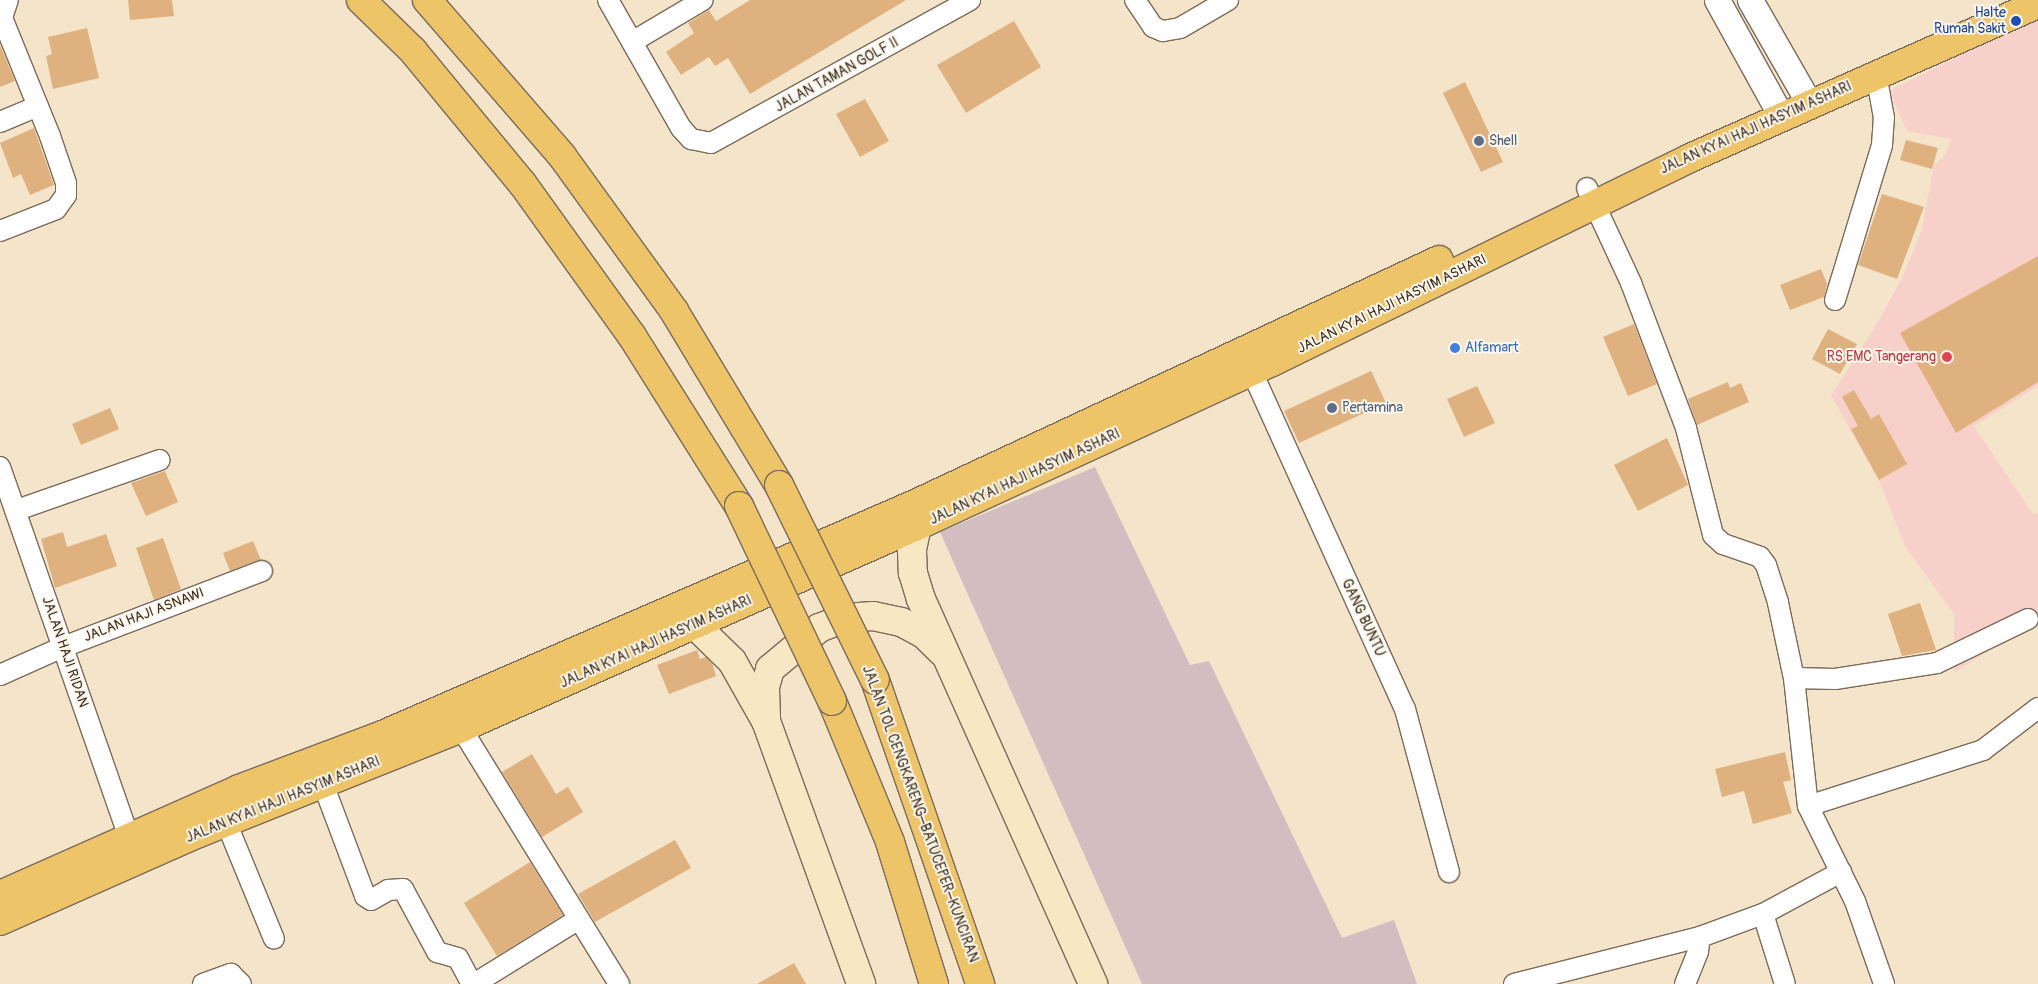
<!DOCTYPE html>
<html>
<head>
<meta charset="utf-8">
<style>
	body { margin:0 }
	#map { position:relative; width:2038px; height:984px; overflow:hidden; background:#f3e4ca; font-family:Pangolin,sans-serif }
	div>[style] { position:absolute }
	.built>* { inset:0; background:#f7d0c9 }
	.industrial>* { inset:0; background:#d2bec1 }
	.building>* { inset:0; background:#dfb17f }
	.roads { filter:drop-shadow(1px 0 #7b6b5a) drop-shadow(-1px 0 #7b6b5a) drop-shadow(0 1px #7b6b5a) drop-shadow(0 -1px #7b6b5a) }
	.minor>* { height:20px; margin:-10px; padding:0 10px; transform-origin:10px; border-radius:10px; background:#fff }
	.tertiary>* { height:25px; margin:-12.5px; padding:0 12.5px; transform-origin:12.5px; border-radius:12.5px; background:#fff }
	.secondary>* { height:28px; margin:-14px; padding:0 14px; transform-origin:14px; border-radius:14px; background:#f8e7c3 }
	.primary>* { height:28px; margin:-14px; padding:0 14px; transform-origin:14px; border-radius:14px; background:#eec469 }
	.motorway>* { height:28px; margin:-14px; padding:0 14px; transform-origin:14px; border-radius:14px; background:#eec469 }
	.bridges { filter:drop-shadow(1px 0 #7b6b5a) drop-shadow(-1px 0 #7b6b5a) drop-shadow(0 1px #7b6b5a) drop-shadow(0 -1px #7b6b5a) }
	.motorway-bridge>* { height:28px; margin:-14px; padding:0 14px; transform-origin:14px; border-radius:14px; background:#eec469 }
	.dots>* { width:14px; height:14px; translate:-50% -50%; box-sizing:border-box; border:2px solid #fbf7ec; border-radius:50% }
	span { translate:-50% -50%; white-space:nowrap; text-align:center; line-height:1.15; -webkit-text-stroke:4px #fbf7ec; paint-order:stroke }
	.transit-label { font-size:14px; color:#164399 }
	.right { translate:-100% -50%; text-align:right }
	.street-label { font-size:14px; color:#3b2a1e }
	.service-label { font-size:14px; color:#4e5e75 }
	.left { translate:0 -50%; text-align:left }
	.shop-label { font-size:14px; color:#366cbe }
	.health-label { font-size:14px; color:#be3a42 }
</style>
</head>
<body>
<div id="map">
	<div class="built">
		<div style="clip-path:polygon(2038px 16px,2038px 386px,1974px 426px,2033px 514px,2038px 513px,2038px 619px,1954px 673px,1954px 614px,1905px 546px,1880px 483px,1831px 395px,1874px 329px,1903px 276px,1921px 232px,1934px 166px,1945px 155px,1951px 139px,1907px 131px,1889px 91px)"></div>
	</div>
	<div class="industrial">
		<div style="clip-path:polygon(1095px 467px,1190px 665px,1209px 661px,1342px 938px,1394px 920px,1417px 984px,1142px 984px,940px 532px)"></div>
	</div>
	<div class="building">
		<div style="clip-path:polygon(128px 0,172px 0,174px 16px,130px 20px)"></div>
		<div style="clip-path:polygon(750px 0,906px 0,750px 94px,728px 58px,715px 66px,709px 57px,681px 75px,666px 52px,694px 33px,688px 23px,709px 10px,716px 21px)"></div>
		<div style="clip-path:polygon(1014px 21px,1041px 67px,966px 113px,937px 65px)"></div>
		<div style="clip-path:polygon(87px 28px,99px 78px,53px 89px,46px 56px,52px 54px,48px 37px)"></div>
		<div style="clip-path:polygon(0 45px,15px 81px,0 87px)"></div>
		<div style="clip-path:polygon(1465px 82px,1503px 162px,1481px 172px,1443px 93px)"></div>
		<div style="clip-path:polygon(865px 99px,889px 141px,860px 157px,836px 114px)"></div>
		<div style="clip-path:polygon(34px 128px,54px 185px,30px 195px,21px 174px,13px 178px,0 143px)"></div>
		<div style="clip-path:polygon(1906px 140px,1938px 148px,1932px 169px,1900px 160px)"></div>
		<div style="clip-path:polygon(1882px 194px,1924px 207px,1897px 279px,1858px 265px)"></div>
		<div style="clip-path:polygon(2038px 256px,2038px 382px,1956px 433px,1900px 333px)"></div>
		<div style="clip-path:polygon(1821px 269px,1827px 284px,1824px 297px,1790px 310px,1780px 285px)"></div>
		<div style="clip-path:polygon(1634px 324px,1657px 384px,1628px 396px,1603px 337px)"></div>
		<div style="clip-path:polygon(1828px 329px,1857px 344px,1840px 374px,1812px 359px)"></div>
		<div style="clip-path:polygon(1371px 371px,1386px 403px,1299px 443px,1284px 411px)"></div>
		<div style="clip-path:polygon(1728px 382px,1730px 388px,1741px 383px,1749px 402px,1697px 425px,1688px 399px)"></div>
		<div style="clip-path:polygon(1477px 386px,1495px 423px,1464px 437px,1447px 399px)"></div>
		<div style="clip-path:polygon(1854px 390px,1871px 419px,1879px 414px,1907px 464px,1879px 480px,1851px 429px,1858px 426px,1842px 397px)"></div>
		<div style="clip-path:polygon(110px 408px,119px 429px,81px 445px,72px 424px)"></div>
		<div style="clip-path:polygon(1667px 438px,1688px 485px,1638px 511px,1614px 465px)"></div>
		<div style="clip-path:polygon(165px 471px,178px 502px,146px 516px,131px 483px)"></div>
		<div style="clip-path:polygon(63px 532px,67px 547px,106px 534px,117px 566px,55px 588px,41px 539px)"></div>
		<div style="clip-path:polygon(163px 538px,181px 589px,154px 600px,136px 548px)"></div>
		<div style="clip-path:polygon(253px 541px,261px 560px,230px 571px,223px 553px)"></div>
		<div style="clip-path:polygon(1920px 603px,1936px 650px,1902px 656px,1888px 614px)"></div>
		<div style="clip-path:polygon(697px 650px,700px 659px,706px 657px,712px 663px,716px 676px,669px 694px,657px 665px)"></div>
		<div style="clip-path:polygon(1785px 752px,1791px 780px,1783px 782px,1792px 813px,1753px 824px,1744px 791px,1722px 797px,1715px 769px)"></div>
		<div style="clip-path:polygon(532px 754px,556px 794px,568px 787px,583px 812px,542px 837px,502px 772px)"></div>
		<div style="clip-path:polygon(675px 840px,691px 868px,595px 922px,578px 894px)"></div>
		<div style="clip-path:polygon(530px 862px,563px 915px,497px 956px,464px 903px)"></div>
		<div style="clip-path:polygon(794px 963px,806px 984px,757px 984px)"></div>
	</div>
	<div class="roads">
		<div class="minor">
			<div style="left:608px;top:0;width:147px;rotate:60.3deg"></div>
			<div style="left:681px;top:128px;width:15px;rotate:48deg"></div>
			<div style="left:691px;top:139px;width:20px;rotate:11deg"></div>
			<div style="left:711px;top:143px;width:296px;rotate:-28.9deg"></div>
			<div style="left:1135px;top:0;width:32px;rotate:56deg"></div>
			<div style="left:1153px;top:27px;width:11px;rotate:22deg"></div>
			<div style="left:1163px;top:31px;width:17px;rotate:-10deg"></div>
			<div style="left:1180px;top:28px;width:56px;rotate:-30.3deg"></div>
			<div style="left:632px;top:42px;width:82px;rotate:-30.6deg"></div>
			<div style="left:0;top:122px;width:41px;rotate:-22.8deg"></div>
			<div style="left:1587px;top:188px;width:105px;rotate:65.1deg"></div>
			<div style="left:1631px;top:283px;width:155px;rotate:69.2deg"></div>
			<div style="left:1686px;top:428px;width:110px;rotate:75.8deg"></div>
			<div style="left:1713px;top:535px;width:13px;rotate:42deg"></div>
			<div style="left:1723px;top:544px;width:39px;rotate:19deg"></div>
			<div style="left:1760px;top:557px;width:10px;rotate:53deg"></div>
			<div style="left:1766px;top:565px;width:40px;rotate:72deg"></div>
			<div style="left:1778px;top:603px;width:77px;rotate:78deg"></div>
			<div style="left:1794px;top:678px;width:129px;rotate:83.8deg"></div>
			<div style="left:1808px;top:806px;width:106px;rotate:63.7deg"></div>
			<div style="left:1855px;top:901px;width:88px;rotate:70.7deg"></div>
			<div style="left:0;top:231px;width:60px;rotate:-21.4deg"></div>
			<div style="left:56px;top:209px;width:17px;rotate:-54deg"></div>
			<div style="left:66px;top:195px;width:12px;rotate:-90deg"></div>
			<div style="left:66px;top:183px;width:50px;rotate:-108.8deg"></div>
			<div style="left:50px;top:136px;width:127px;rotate:-112.1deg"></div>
			<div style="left:2px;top:18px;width:19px;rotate:-72deg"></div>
			<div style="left:1835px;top:300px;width:162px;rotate:-73.1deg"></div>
			<div style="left:1882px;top:145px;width:27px;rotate:-86deg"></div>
			<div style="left:1884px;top:118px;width:45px;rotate:-100.3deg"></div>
			<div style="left:1252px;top:372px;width:370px;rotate:65.6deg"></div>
			<div style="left:1405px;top:709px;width:169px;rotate:74.9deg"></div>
			<div style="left:0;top:467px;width:392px;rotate:70.8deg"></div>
			<div style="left:17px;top:510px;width:151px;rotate:-19.3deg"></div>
			<div style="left:0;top:675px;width:69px;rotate:-24deg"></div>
			<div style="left:63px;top:647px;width:213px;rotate:-20.9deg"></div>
			<div style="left:1794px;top:678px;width:41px;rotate:1.4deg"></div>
			<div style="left:1835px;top:679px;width:103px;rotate:-8.9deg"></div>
			<div style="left:1937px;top:663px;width:101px;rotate:-25.8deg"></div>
			<div style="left:461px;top:728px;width:301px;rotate:58.3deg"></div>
			<div style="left:323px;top:784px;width:120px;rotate:69.4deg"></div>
			<div style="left:365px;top:896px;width:7px;rotate:34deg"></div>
			<div style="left:371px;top:900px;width:20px;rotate:-30deg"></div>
			<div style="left:388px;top:890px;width:15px;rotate:-4deg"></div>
			<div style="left:403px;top:889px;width:72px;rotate:61.6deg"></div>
			<div style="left:437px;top:952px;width:22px;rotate:16deg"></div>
			<div style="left:458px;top:958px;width:30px;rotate:62deg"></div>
			<div style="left:1808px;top:806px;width:184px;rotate:-17.7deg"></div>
			<div style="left:1983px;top:750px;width:69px;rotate:-37.4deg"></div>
			<div style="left:226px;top:822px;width:126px;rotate:67.7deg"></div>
			<div style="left:1763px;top:914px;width:73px;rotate:72.6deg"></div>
			<div style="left:203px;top:984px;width:30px;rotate:-20deg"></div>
			<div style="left:231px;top:974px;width:14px;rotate:45deg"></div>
			<div style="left:474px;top:984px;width:123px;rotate:-31.8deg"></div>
			<div style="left:1514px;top:984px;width:192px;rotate:-14.2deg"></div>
			<div style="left:1700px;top:937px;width:67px;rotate:-20.1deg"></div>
			<div style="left:1763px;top:914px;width:89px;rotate:-28.3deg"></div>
			<div style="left:1685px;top:984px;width:35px;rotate:-68deg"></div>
			<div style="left:1698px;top:951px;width:14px;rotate:-82deg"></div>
		</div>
		<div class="tertiary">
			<div style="left:1717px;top:0;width:132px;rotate:61.1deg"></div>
			<div style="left:1750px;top:0;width:119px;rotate:60.2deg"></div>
		</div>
		<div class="secondary">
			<div style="left:917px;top:526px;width:25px;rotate:102deg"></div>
			<div style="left:912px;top:550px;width:23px;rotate:88deg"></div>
			<div style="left:913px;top:573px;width:27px;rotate:73deg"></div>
			<div style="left:921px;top:599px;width:422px;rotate:65.9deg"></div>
			<div style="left:696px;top:626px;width:50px;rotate:44.2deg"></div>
			<div style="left:732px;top:661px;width:69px;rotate:60.5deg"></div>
			<div style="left:766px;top:721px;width:280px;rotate:70.1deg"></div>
			<div style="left:766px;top:717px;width:30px;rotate:-92deg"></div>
			<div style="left:765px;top:687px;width:19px;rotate:-74deg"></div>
			<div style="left:770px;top:669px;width:64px;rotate:-39.9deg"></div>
			<div style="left:819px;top:628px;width:28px;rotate:-21deg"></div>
			<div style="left:845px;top:618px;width:28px;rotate:-4deg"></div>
			<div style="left:873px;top:616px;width:29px;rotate:12deg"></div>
			<div style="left:901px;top:622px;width:27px;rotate:28deg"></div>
			<div style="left:925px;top:635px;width:24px;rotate:45deg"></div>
		</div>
		<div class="primary">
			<div style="left:0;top:895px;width:261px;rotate:-23.9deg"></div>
			<div style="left:239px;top:789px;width:151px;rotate:-20.6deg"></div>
			<div style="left:380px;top:736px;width:583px;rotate:-23.44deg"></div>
			<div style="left:915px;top:504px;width:578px;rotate:-24.97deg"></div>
			<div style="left:0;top:921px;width:218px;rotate:-23.9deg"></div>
			<div style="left:199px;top:833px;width:282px;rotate:-21.8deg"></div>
			<div style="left:461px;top:728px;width:499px;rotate:-23.9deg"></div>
			<div style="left:917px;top:526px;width:391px;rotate:-24.8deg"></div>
			<div style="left:1272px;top:362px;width:465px;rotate:-26deg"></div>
			<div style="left:1690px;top:158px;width:381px;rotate:-23.9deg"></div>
		</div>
		<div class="motorway">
			<div style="left:361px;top:0;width:73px;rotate:44.4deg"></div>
			<div style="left:413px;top:51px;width:171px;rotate:50.5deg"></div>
			<div style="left:522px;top:183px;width:188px;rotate:54.3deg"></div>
			<div style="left:632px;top:336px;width:201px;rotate:57.8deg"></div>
			<div style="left:427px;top:0;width:206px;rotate:49.1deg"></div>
			<div style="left:562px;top:156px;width:191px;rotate:54.1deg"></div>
			<div style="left:674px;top:311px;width:203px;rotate:58.9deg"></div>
			<div style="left:875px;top:680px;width:322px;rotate:70.9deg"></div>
			<div style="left:832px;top:701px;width:152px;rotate:67.6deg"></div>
			<div style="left:890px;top:842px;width:149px;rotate:72.8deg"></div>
		</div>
	</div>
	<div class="bridges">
		<div class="motorway-bridge">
			<div style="left:779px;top:485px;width:217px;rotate:63.8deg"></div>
			<div style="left:739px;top:506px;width:216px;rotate:64.5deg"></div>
		</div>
	</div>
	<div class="dots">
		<div style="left:2016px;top:21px;background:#1a4fb4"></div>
		<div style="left:1479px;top:141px;background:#5c6f8a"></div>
		<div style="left:1455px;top:348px;background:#3f7fe0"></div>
		<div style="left:1947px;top:357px;background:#e0444e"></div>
		<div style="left:1332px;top:408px;background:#5c6f8a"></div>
	</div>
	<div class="transit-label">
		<span class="right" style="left:2006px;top:21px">Halte<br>Rumah Sakit</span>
	</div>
	<div class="street-label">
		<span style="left:837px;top:75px;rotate:-29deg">JALAN TAMAN GOLF II</span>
		<span style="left:1756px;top:128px;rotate:-24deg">JALAN KYAI HAJI HASYIM ASHARI</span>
		<span style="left:1392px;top:304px;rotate:-26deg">JALAN KYAI HAJI HASYIM ASHARI</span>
		<span style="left:1025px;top:477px;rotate:-25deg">JALAN KYAI HAJI HASYIM ASHARI</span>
		<span style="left:144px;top:615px;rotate:-21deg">JALAN HAJI ASNAWI</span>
		<span style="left:1363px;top:618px;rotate:65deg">GANG BUNTU</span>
		<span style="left:656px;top:642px;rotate:-24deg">JALAN KYAI HAJI HASYIM ASHARI</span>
		<span style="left:65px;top:652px;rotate:71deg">JALAN HAJI RIDAN</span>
		<span style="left:283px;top:800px;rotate:-22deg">JALAN KYAI HAJI HASYIM ASHARI</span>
		<span style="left:920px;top:814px;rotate:70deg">JALAN TOL CENGKARENG–BATUCEPER–KUNCIRAN</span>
	</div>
	<div class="service-label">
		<span class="left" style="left:1489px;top:141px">Shell</span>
		<span class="left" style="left:1342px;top:408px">Pertamina</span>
	</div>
	<div class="shop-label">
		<span class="left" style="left:1465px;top:348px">Alfamart</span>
	</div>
	<div class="health-label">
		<span class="right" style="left:1936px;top:357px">RS EMC Tangerang</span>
	</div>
</div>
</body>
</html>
